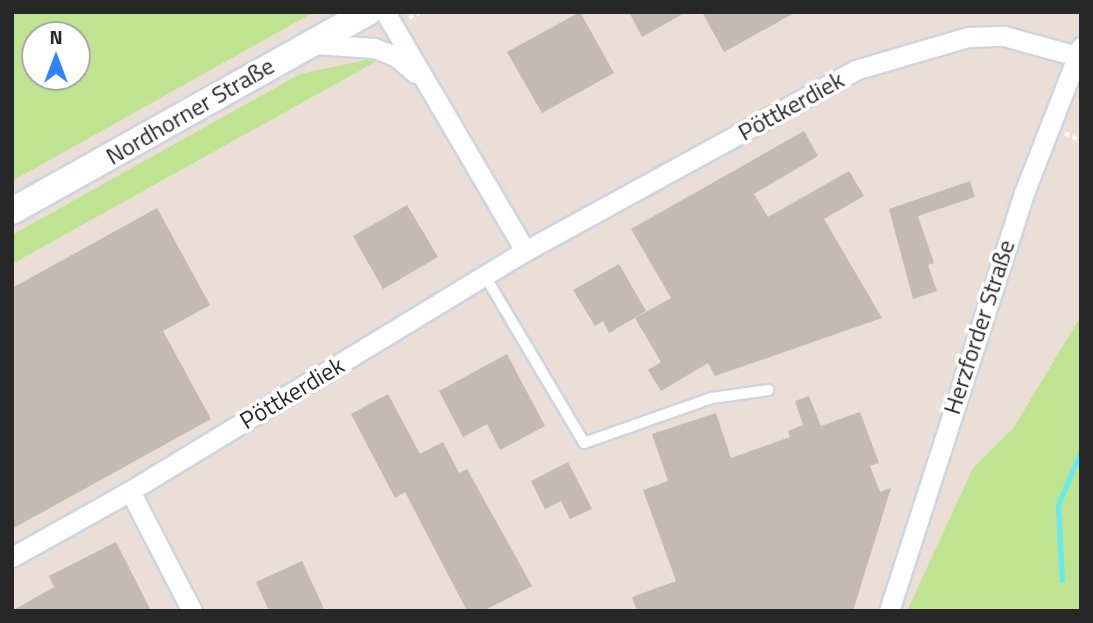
<!DOCTYPE html>
<html>
<head>
<meta charset="utf-8">
<style>
	body { margin:0 }
	#map { position:relative; width:1093px; height:623px; overflow:hidden; background:#eaded7; font-family:"Titillium Web",sans-serif }
	div>[style] { position:absolute }
	.green>* { inset:0; background:#bee391 }
	.stream>* { height:5px; margin:-2.5px; padding:0 2.5px; transform-origin:2.5px; border-radius:2.5px; background:#66e9f1 }
	.building>* { inset:0; background:#c2bab3 }
	.path>* { height:3.5px; margin-top:-1.75px; transform-origin:0; background:repeating-linear-gradient(90deg,#fff 0 5px,transparent 0 8.5px) }
	.roads { filter:drop-shadow(2px 0 #cdd5e1) drop-shadow(-2px 0 #cdd5e1) drop-shadow(0 2px #cdd5e1) drop-shadow(0 -2px #cdd5e1) }
	.service>* { height:10px; margin:-5px; padding:0 5px; transform-origin:5px; border-radius:5px; background:#fff }
	.minor>* { height:19px; margin:-9.5px; padding:0 9.5px; transform-origin:9.5px; border-radius:9.5px; background:#fff }
	.secondary>* { height:26px; margin:-13px; padding:0 13px; transform-origin:13px; border-radius:13px; background:#fff }
	span { translate:-50% -50%; white-space:nowrap; text-align:center; line-height:1.15; -webkit-text-stroke:7px #fff; paint-order:stroke }
	.street-label { font-size:24px; color:#272727 }
	.frame { position:absolute; inset:0; border:14px solid #272727; pointer-events:none }
	.north { position:absolute; left:21px; top:21px; width:70px; height:70px; box-sizing:border-box; background:#fff; border:2px solid #a9a9a9; border-radius:50%; rotate:0deg; font-size:19px; font-weight:700; line-height:28px; text-align:center; color:#272727 }
	.north::after { content:''; display:block; margin:auto; width:24px; height:32px; background:#3082fe; clip-path:polygon(50% 0,100% 100%,50% 72%,0 100%) }
</style>
</head>
<body>
<div id="map">
	<div class="green">
		<div style="clip-path:polygon(evenodd,12px 12px,314px 12px,12px 181px,12px 12px,35px 35px,77px 35px,77px 77px,35px 77px,35px 35px)"></div>
		<div style="clip-path:polygon(379px 53px,377px 61px,12px 264px,12px 235px,300px 74px,362px 61px)"></div>
		<div style="clip-path:polygon(1081px 316px,1081px 611px,907px 611px,973px 468px,1014px 427px)"></div>
	</div>
	<div class="stream">
		<div style="left:1062px;top:580px;width:75px;rotate:-93.1deg"></div>
		<div style="left:1058px;top:505px;width:59px;rotate:-66.9deg"></div>
	</div>
	<div class="building">
		<div style="clip-path:polygon(580px 12px,614px 73px,542px 113px,507px 52px)"></div>
		<div style="clip-path:polygon(629px 12px,686px 12px,642px 37px)"></div>
		<div style="clip-path:polygon(702px 12px,796px 12px,724px 52px)"></div>
		<div style="clip-path:polygon(804px 131px,818px 156px,754px 194px,768px 217px,849px 171px,864px 196px,824px 219px,882px 318px,715px 376px,708px 363px,661px 391px,648px 370px,661px 362px,635px 318px,671px 298px,631px 229px)"></div>
		<div style="clip-path:polygon(970px 181px,975px 197px,918px 216px,934px 263px,928px 265px,937px 291px,913px 299px,889px 209px)"></div>
		<div style="clip-path:polygon(407px 205px,438px 257px,383px 289px,353px 236px)"></div>
		<div style="clip-path:polygon(157px 208px,210px 305px,163px 331px,211px 419px,12px 529px,12px 288px)"></div>
		<div style="clip-path:polygon(619px 264px,646px 311px,609px 333px,603px 321px,595px 326px,573px 290px)"></div>
		<div style="clip-path:polygon(507px 354px,545px 426px,500px 450px,487px 424px,463px 437px,439px 391px)"></div>
		<div style="clip-path:polygon(388px 394px,420px 454px,443px 442px,459px 473px,467px 469px,532px 586px,483px 611px,467px 611px,405px 492px,395px 498px,351px 414px)"></div>
		<div style="clip-path:polygon(809px 396px,821px 426px,860px 412px,879px 463px,870px 466px,880px 492px,891px 488px,853px 611px,637px 611px,632px 597px,676px 581px,643px 490px,668px 481px,652px 434px,716px 413px,731px 458px,790px 437px,788px 431px,803px 425px,795px 401px)"></div>
		<div style="clip-path:polygon(568px 462px,592px 509px,570px 519px,561px 501px,545px 509px,531px 481px)"></div>
		<div style="clip-path:polygon(116px 542px,151px 611px,12px 611px,54px 587px,49px 576px)"></div>
		<div style="clip-path:polygon(302px 561px,325px 611px,269px 611px,256px 582px)"></div>
	</div>
	<div class="path">
		<div style="left:409px;top:18px;width:13px;rotate:-29deg"></div>
		<div style="left:1065px;top:133px;width:18px;rotate:27deg"></div>
	</div>
	<div class="roads">
		<div class="service">
			<div style="left:485px;top:276px;width:194px;rotate:59.3deg"></div>
			<div style="left:584px;top:443px;width:136px;rotate:-19.4deg"></div>
			<div style="left:712px;top:398px;width:57px;rotate:-8.1deg"></div>
		</div>
		<div class="minor">
			<div style="left:385px;top:12px;width:277px;rotate:59.6deg"></div>
			<div style="left:314px;top:44px;width:60px;rotate:3.8deg"></div>
			<div style="left:374px;top:48px;width:25px;rotate:21deg"></div>
			<div style="left:397px;top:57px;width:24px;rotate:42deg"></div>
			<div style="left:12px;top:557px;width:135px;rotate:-29.2deg"></div>
			<div style="left:192px;top:611px;width:135px;rotate:-117.3deg"></div>
			<div style="left:130px;top:491px;width:462px;rotate:-31.3deg"></div>
			<div style="left:525px;top:251px;width:376px;rotate:-28.7deg"></div>
			<div style="left:855px;top:70px;width:118px;rotate:-16.3deg"></div>
			<div style="left:968px;top:37px;width:36px;rotate:-2deg"></div>
			<div style="left:1004px;top:36px;width:76px;rotate:15.3deg"></div>
			<div style="left:889px;top:611px;width:439px;rotate:-72.1deg"></div>
			<div style="left:1024px;top:193px;width:157px;rotate:-68.7deg"></div>
		</div>
		<div class="secondary">
			<div style="left:12px;top:211px;width:408px;rotate:-29.2deg"></div>
		</div>
	</div>
	<div class="street-label">
		<span style="left:791px;top:106px;rotate:-29deg">Pöttkerdiek</span>
		<span style="left:190px;top:111px;rotate:-30deg">Nordhorner Straße</span>
		<span style="left:979px;top:327px;rotate:-72deg">Herzforder Straße</span>
		<span style="left:292px;top:393px;rotate:-31deg">Pöttkerdiek</span>
	</div>
	<div class="frame"></div>
	<div class="north">N</div>
</div>
</body>
</html>
